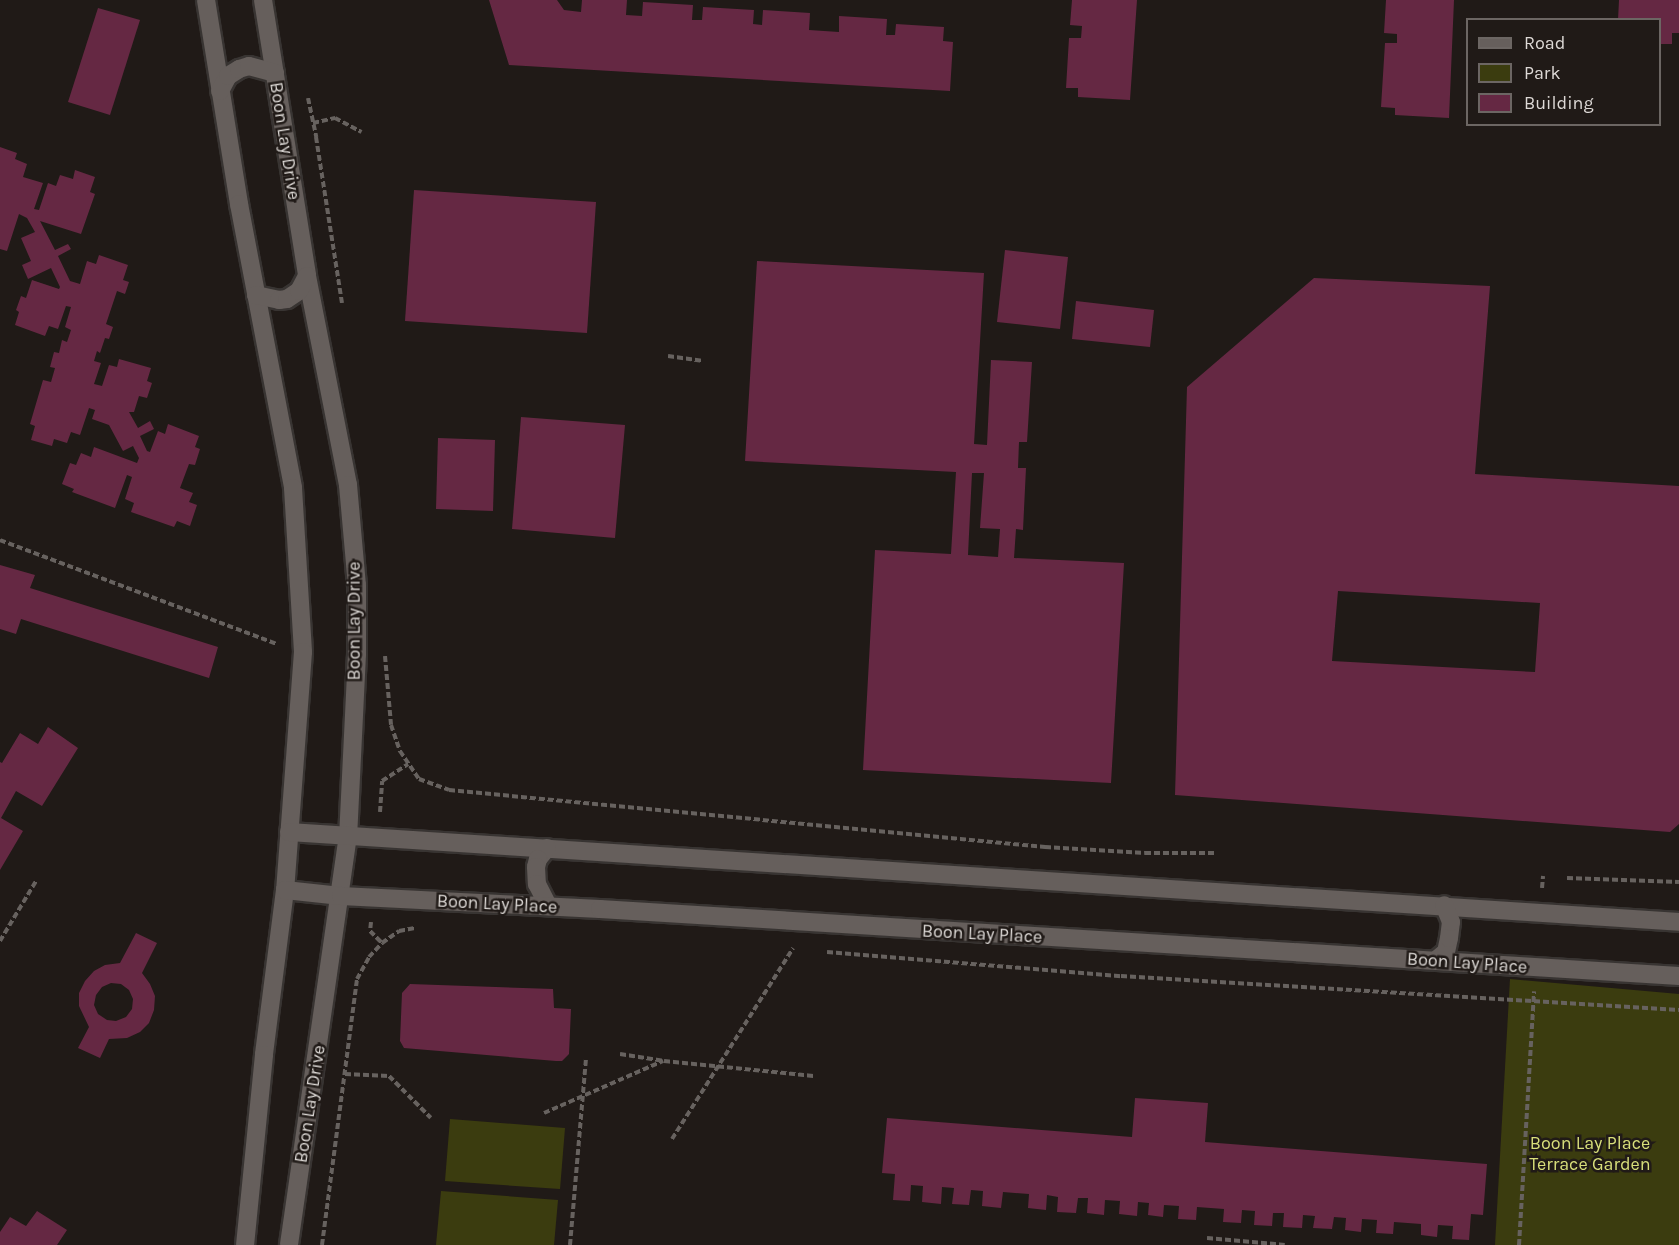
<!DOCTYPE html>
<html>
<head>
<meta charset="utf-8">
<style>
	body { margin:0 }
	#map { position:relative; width:1679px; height:1245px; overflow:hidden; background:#201a17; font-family:Karla,sans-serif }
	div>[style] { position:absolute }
	.green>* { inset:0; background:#3b3c0f }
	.building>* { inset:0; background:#652843 }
	.path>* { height:4px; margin-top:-2px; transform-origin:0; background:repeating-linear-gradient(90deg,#67625f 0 6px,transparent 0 9px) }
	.roads { filter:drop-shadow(2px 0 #383432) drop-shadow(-2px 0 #383432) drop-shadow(0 2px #383432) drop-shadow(0 -2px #383432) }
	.tertiary>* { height:18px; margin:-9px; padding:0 9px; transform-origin:9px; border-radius:9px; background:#665f5c }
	span { translate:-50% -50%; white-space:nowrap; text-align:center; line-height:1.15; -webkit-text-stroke:5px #201a17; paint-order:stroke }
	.street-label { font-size:18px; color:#ddd9d6 }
	.park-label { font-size:18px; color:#d8de7a }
	.legend { position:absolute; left:1466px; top:18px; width:195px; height:108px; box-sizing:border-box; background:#201a17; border:2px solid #6c6663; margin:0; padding:8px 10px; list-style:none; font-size:18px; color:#ddd9d6 }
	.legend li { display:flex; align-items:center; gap:12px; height:30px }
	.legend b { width:30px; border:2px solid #6c6663 }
</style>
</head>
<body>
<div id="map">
	<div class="green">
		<div style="clip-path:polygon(1510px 979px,1679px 994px,1679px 1245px,1495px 1245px)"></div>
		<div style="clip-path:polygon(450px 1119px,565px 1128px,560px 1189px,445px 1181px)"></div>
		<div style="clip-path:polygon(441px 1191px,558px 1200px,554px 1245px,436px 1245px)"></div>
	</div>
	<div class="building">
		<div style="clip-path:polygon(489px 0,557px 0,564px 10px,581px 12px,582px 0,627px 0,626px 15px,642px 16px,643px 2px,693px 5px,692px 20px,702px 20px,703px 7px,754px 10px,753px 24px,762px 25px,763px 10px,810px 13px,809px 30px,839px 32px,839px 16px,887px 19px,886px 35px,895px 35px,896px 24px,944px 27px,943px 41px,953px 42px,950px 91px,509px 65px)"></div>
		<div style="clip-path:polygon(1072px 0,1137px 0,1130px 100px,1078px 97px,1078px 88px,1066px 88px,1069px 38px,1081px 38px,1082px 26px,1070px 25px)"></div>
		<div style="clip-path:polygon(1386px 0,1454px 0,1449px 118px,1395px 115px,1395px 108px,1381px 107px,1385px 43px,1397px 43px,1397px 34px,1384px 33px)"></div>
		<div style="clip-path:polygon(1619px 0,1679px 0,1679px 33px,1672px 33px,1672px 44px,1660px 44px,1660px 20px,1618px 20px)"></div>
		<div style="clip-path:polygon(98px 8px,140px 20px,110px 115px,68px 102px)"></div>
		<div style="clip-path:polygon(0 147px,17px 153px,15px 159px,27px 164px,23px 177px,43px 183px,34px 209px,39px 210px,48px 183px,56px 186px,60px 175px,73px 179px,75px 170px,95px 177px,90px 192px,95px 194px,81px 234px,40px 221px,55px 250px,68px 244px,71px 249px,58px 256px,70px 281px,80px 284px,87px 261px,96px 264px,99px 255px,128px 265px,123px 280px,129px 282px,125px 294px,117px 291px,106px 324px,113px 327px,109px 339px,105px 338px,100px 353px,97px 351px,94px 361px,101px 363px,94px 384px,102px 386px,109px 365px,117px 367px,119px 359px,151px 368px,147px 381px,152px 383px,147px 398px,139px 396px,134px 412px,129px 412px,138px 428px,150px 421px,154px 429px,140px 436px,147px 451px,150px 452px,158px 431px,165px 434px,168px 424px,199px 436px,195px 447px,200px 449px,195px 465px,189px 464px,180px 488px,193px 493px,189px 502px,197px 505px,190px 526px,177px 521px,174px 527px,131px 512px,134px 503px,125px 499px,132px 477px,127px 475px,115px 508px,72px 492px,74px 489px,62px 484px,70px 463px,76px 465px,81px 453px,91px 457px,94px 447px,137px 463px,139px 458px,133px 446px,123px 451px,109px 425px,92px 419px,95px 410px,89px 408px,80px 435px,71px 432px,67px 443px,54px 439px,52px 446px,31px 440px,35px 426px,30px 424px,43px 380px,51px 382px,55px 368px,50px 367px,54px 352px,59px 353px,62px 340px,67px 342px,71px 330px,65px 327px,71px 307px,66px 306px,58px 329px,49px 326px,45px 336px,15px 325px,19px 312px,16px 310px,21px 296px,26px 298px,32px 280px,59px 289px,60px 287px,51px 268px,28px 279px,22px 265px,31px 261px,21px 238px,35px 232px,27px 218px,19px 214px,7px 251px,0 249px)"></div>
		<div style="clip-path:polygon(414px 190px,596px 202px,587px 333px,405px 321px)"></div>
		<div style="clip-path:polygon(1005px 250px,1068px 257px,1060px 329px,997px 322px)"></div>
		<div style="clip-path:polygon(evenodd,757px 261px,984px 273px,974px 444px,987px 445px,991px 360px,1032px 362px,1027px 442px,1019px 442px,1018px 468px,1026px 468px,1023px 530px,1016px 529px,1014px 558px,1124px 563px,1111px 783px,863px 770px,875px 550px,951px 554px,956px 472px,745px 461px,757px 261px,972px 473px,984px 473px,980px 528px,1000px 529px,998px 557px,968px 555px,972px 473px)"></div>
		<div style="clip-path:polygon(evenodd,1314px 278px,1490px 286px,1475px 474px,1679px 486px,1679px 824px,1670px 832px,1175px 795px,1187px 387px,1314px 278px,1338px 591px,1540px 603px,1535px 672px,1332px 661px,1338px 591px)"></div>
		<div style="clip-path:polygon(1076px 301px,1154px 310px,1150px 347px,1072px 339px)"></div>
		<div style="clip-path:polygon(521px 417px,625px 425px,615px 538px,512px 529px)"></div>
		<div style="clip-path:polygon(438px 438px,495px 440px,493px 511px,436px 509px)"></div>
		<div style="clip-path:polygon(0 565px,35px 575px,30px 588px,218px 647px,209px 678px,21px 619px,16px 634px,0 629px)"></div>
		<div style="clip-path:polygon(48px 727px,78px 748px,42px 806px,16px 791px,1px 818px,23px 831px,0 870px,0 762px,2px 763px,20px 733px,38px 744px)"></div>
		<div style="clip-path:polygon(evenodd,136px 933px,157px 943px,142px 973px,150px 984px,155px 996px,154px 1010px,149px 1023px,140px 1032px,127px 1038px,109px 1039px,100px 1058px,78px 1048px,89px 1027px,79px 1006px,79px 993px,85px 981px,94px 971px,105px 965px,120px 963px,136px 933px,111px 983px,121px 984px,129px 990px,133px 999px,132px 1009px,126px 1017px,116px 1021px,107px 1020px,98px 1014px,94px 1005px,96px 995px,102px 987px,111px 983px)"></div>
		<div style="clip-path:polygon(410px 984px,553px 989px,554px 1008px,571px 1009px,569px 1054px,562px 1061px,556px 1061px,404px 1048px,400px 1041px,402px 993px)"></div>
		<div style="clip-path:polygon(1135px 1098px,1208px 1103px,1205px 1142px,1487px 1164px,1483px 1215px,1471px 1214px,1469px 1240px,1452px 1239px,1453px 1226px,1438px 1225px,1437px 1237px,1421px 1235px,1421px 1224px,1394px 1222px,1393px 1234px,1376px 1233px,1377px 1220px,1362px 1219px,1361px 1232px,1345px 1230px,1346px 1218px,1334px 1217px,1332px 1229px,1313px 1228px,1315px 1216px,1303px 1215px,1302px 1228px,1283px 1227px,1284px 1213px,1273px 1213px,1272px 1226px,1254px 1225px,1255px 1211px,1242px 1210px,1241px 1223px,1223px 1222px,1224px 1209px,1197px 1207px,1196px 1220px,1178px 1219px,1179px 1206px,1164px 1205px,1163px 1217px,1148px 1215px,1149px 1203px,1138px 1202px,1137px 1216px,1119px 1214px,1120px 1201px,1105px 1200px,1104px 1215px,1087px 1213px,1088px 1198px,1078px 1198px,1076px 1213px,1057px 1212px,1058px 1197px,1047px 1195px,1046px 1210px,1028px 1208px,1029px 1194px,1003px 1192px,1001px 1208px,982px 1206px,983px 1191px,971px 1190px,969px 1205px,952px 1204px,954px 1188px,942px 1187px,941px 1204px,922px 1202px,923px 1186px,911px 1185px,910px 1201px,893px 1200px,895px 1174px,882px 1173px,887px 1118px,1132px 1137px)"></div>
		<div style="clip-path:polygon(37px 1211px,67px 1230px,57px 1245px,0 1245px,0 1232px,10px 1217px,26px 1226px)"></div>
	</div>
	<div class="path">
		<div style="left:308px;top:98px;width:40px;rotate:78deg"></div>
		<div style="left:316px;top:137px;width:168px;rotate:81.1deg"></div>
		<div style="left:313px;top:123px;width:23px;rotate:-13deg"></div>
		<div style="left:335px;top:118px;width:30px;rotate:28deg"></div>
		<div style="left:668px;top:356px;width:34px;rotate:8deg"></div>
		<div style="left:0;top:540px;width:296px;rotate:20.6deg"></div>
		<div style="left:385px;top:656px;width:69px;rotate:85deg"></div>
		<div style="left:391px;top:725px;width:28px;rotate:71deg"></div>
		<div style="left:400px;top:751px;width:34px;rotate:56deg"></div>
		<div style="left:419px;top:779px;width:32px;rotate:20deg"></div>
		<div style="left:449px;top:790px;width:599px;rotate:5.46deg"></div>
		<div style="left:1045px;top:847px;width:100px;rotate:3.4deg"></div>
		<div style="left:1145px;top:853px;width:72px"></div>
		<div style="left:380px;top:812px;width:31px;rotate:-86deg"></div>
		<div style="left:382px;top:781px;width:31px;rotate:-33deg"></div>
		<div style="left:1567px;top:878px;width:112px;rotate:2deg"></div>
		<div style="left:1542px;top:888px;width:12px;rotate:-85deg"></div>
		<div style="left:371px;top:922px;width:9px;rotate:96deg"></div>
		<div style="left:370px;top:931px;width:17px;rotate:45deg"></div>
		<div style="left:0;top:941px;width:70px;rotate:-59deg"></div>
		<div style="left:827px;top:952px;width:295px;rotate:4.7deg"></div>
		<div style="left:1121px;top:976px;width:559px;rotate:3.49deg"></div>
		<div style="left:620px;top:1054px;width:45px;rotate:9deg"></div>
		<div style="left:664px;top:1061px;width:150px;rotate:5.7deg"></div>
		<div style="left:345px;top:1074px;width:44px;rotate:2.6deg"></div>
		<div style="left:389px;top:1076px;width:59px;rotate:45deg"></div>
		<div style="left:544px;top:1113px;width:130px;rotate:-23.6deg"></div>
		<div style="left:672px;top:1139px;width:226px;rotate:-57.6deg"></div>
		<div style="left:1207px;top:1238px;width:78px;rotate:5.1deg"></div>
		<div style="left:322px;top:1245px;width:268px;rotate:-82.5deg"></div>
		<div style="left:357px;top:979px;width:25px;rotate:-61deg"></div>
		<div style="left:369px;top:957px;width:19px;rotate:-47deg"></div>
		<div style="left:382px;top:943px;width:21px;rotate:-35deg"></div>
		<div style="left:399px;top:931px;width:16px;rotate:-11deg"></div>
		<div style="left:570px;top:1245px;width:186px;rotate:-85.1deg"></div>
		<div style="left:1519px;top:1245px;width:254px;rotate:-86.6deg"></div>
	</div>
	<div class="roads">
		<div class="tertiary">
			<div style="left:206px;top:0;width:207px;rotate:80.8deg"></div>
			<div style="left:239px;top:204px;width:289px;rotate:79.2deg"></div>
			<div style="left:293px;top:488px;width:164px;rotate:86.5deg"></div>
			<div style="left:303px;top:652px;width:239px;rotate:94.3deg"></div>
			<div style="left:285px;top:890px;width:166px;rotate:97.3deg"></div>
			<div style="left:264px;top:1055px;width:191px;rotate:95.7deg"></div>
			<div style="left:263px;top:0;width:279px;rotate:80.9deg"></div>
			<div style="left:307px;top:276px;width:213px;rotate:78.9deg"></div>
			<div style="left:348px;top:485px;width:100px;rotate:84.9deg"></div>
			<div style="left:357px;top:585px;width:69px;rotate:90deg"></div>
			<div style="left:357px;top:654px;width:181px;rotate:92.8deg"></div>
			<div style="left:348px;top:835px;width:414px;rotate:98.2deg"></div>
			<div style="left:220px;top:91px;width:17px;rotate:-62deg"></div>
			<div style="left:228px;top:76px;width:13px;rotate:-32deg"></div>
			<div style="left:239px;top:69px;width:10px;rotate:-17deg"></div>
			<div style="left:249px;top:66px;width:27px;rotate:15deg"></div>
			<div style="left:256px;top:295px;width:24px;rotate:12deg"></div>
			<div style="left:279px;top:300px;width:8px;rotate:-7deg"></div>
			<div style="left:287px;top:299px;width:14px;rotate:-34deg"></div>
			<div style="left:299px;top:291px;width:17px;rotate:-62deg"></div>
			<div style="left:289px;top:832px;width:1393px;rotate:3.7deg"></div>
			<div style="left:547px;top:848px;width:14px;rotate:129deg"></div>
			<div style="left:538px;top:859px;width:8px;rotate:104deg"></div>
			<div style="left:536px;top:867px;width:17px;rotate:87deg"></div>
			<div style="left:537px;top:884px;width:25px;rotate:63deg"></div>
			<div style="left:285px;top:890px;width:56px;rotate:6.1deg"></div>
			<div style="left:341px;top:896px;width:259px;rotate:2.9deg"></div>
			<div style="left:600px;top:909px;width:1081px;rotate:3.55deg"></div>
			<div style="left:1436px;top:960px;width:13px;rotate:-39deg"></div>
			<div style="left:1446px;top:952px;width:14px;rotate:-78deg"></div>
			<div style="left:1449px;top:938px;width:16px;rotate:-83deg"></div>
			<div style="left:1451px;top:922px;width:18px;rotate:-112deg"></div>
		</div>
	</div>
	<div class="street-label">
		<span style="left:285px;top:141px;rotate:81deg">Boon Lay Drive</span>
		<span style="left:354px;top:621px;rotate:-90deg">Boon Lay Drive</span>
		<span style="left:497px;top:904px;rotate:3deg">Boon Lay Place</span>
		<span style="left:982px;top:934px;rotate:3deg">Boon Lay Place</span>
		<span style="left:1467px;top:963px;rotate:4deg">Boon Lay Place</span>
		<span style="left:310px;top:1104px;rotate:-81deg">Boon Lay Drive</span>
	</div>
	<div class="park-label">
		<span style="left:1590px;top:1154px">Boon Lay Place<br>Terrace Garden</span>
	</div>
	<ul class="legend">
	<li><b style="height:8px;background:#665f5c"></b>Road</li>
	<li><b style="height:16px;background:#3b3c0f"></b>Park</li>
	<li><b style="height:16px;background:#652843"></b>Building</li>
	</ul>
</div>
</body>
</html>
